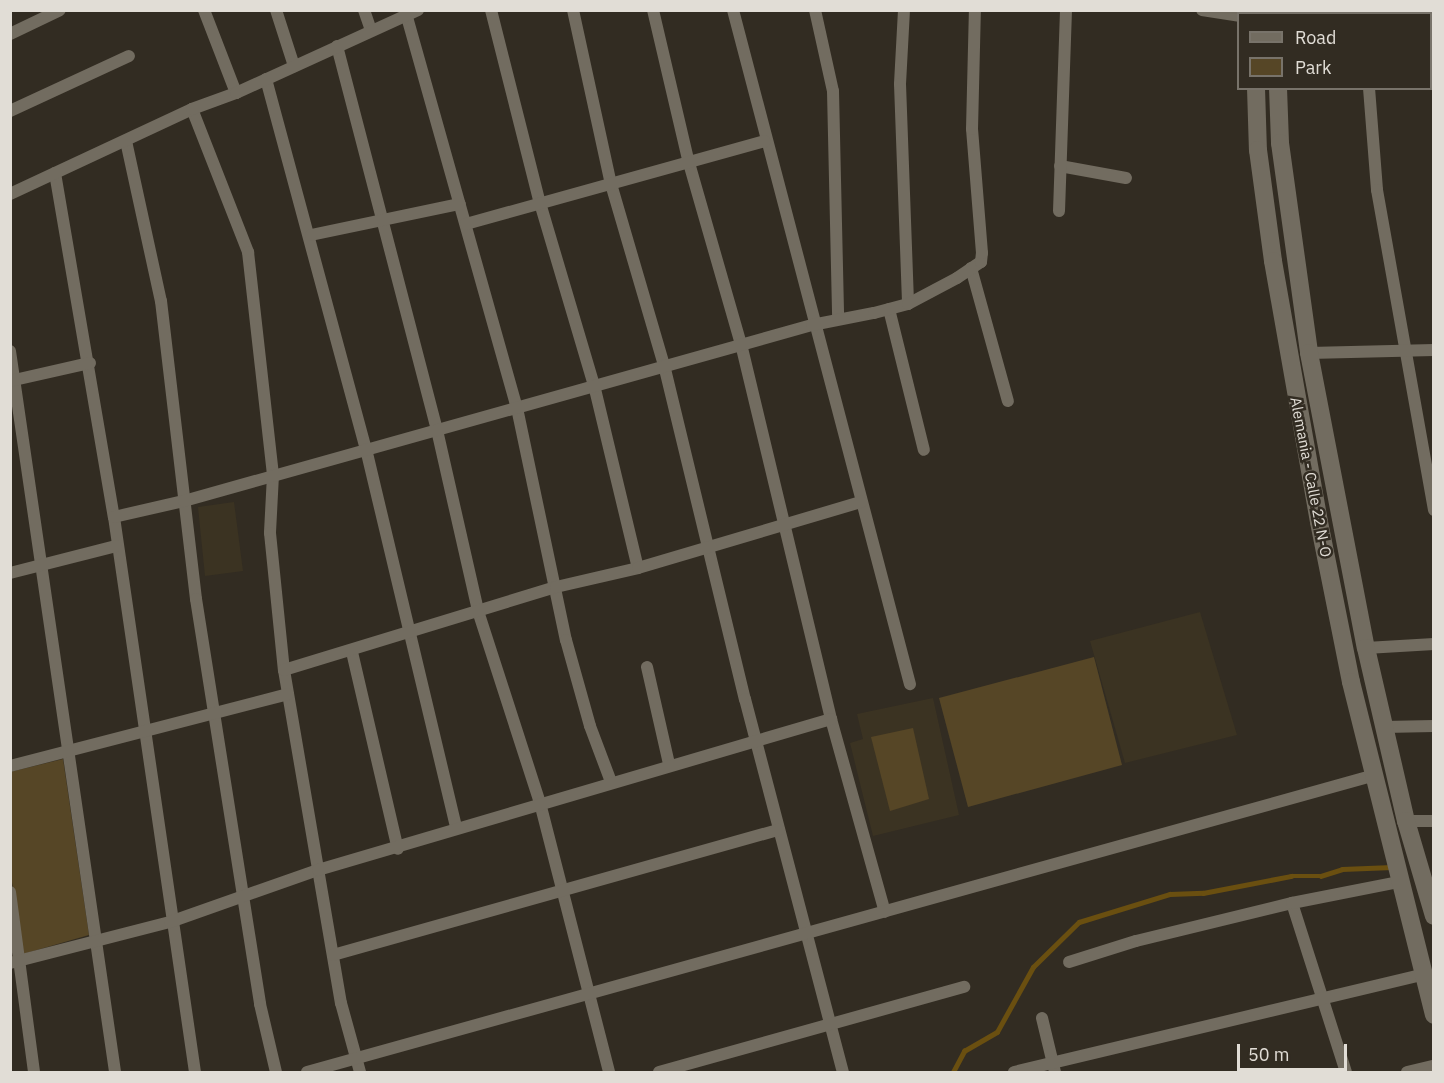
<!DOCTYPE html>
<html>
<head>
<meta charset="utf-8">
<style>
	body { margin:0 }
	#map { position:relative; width:1444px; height:1083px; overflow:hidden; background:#322c22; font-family:"IBM Plex Sans",sans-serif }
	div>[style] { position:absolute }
	.built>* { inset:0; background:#3b3322 }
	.green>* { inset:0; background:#564626 }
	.stream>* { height:4.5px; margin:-2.25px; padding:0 2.25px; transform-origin:2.25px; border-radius:2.25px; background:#6a4f10 }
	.street>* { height:12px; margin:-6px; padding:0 6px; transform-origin:6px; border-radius:6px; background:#726c60 }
	.secondary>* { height:18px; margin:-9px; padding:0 9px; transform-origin:9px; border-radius:9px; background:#726c60 }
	span { translate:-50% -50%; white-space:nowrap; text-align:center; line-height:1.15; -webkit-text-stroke:5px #322c22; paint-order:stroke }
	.street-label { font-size:15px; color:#e1ddd6 }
	.frame { position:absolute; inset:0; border:12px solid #e1ddd6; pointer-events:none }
	.legend { position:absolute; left:1237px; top:12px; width:195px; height:78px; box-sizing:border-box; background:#322c22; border:2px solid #78736a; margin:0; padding:8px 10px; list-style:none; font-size:18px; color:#e1ddd6 }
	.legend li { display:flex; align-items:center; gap:12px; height:30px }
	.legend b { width:30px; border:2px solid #78736a }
	.scale { position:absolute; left:1237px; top:1044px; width:110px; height:27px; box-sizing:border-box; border:3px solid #e1ddd6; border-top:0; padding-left:8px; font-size:18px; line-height:21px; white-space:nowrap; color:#e1ddd6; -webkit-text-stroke:4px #322c22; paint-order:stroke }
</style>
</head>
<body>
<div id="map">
	<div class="built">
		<div style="clip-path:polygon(234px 502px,243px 571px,205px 576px,198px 507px)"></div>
		<div style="clip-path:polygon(1200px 612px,1237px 735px,1125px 763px,1090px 641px)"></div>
		<div style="clip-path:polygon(933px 698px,959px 815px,873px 836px,850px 743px,863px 739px,857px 714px)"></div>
	</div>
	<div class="green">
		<div style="clip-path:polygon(1094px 657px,1122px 765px,968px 807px,939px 698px)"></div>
		<div style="clip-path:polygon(913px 728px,929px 799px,890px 811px,871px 737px)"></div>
		<div style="clip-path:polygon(63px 759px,89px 935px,23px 954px,11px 876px,10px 772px)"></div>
	</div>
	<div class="stream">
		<div style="left:953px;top:1072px;width:24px;rotate:-62deg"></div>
		<div style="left:964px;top:1051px;width:38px;rotate:-30deg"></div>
		<div style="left:997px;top:1032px;width:74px;rotate:-61deg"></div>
		<div style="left:1033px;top:967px;width:64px;rotate:-44.4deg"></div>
		<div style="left:1079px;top:922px;width:95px;rotate:-17.1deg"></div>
		<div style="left:1170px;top:894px;width:33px;rotate:-2deg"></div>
		<div style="left:1203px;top:893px;width:90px;rotate:-10.9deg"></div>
		<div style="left:1291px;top:876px;width:30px"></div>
		<div style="left:1321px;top:876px;width:22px;rotate:-18deg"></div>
		<div style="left:1342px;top:869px;width:50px;rotate:-2.3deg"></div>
	</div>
	<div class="street">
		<div style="left:204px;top:10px;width:89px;rotate:68.9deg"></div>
		<div style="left:276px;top:10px;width:59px;rotate:72.2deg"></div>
		<div style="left:364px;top:10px;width:21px;rotate:71deg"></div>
		<div style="left:491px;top:10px;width:199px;rotate:75.8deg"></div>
		<div style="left:540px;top:203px;width:190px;rotate:73.5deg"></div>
		<div style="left:594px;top:385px;width:188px;rotate:76.5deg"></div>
		<div style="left:573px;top:10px;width:178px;rotate:77.7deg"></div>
		<div style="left:611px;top:184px;width:189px;rotate:73.7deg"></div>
		<div style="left:664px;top:365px;width:344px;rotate:76.4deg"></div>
		<div style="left:745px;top:699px;width:386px;rotate:75.3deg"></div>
		<div style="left:653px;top:10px;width:157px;rotate:76.8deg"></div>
		<div style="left:689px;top:163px;width:188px;rotate:74deg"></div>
		<div style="left:741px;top:344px;width:386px;rotate:76.5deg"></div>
		<div style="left:831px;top:719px;width:200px;rotate:74.4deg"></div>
		<div style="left:733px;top:10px;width:697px;rotate:75.29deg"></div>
		<div style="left:815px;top:10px;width:83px;rotate:77.5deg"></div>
		<div style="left:833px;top:91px;width:228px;rotate:88.7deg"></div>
		<div style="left:904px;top:10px;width:74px;rotate:93.1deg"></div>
		<div style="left:900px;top:84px;width:220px;rotate:87.9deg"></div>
		<div style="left:1202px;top:10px;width:36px;rotate:9deg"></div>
		<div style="left:1405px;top:10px;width:4px;rotate:90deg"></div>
		<div style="left:407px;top:17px;width:406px;rotate:74.3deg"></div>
		<div style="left:517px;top:408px;width:237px;rotate:78.1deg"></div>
		<div style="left:566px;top:640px;width:89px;rotate:74.4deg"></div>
		<div style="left:590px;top:726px;width:60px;rotate:69.4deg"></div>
		<div style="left:10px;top:34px;width:55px;rotate:-25.6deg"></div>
		<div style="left:337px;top:46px;width:397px;rotate:75.4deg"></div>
		<div style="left:437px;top:430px;width:186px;rotate:77.2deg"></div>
		<div style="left:478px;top:611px;width:202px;rotate:72.1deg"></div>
		<div style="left:540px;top:803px;width:278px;rotate:75.6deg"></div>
		<div style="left:1430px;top:73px;width:4px"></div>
		<div style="left:266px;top:79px;width:383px;rotate:74.9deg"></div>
		<div style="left:366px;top:449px;width:390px;rotate:76.6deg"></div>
		<div style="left:1369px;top:88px;width:102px;rotate:85.5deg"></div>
		<div style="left:1377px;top:190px;width:325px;rotate:79.9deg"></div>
		<div style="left:192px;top:109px;width:154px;rotate:68.6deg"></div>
		<div style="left:248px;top:252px;width:224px;rotate:83.6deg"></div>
		<div style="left:273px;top:475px;width:58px;rotate:93deg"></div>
		<div style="left:270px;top:533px;width:138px;rotate:84.2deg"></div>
		<div style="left:284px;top:670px;width:338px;rotate:80.3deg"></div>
		<div style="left:341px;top:1003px;width:72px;rotate:74.6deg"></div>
		<div style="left:10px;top:111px;width:131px;rotate:-24.8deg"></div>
		<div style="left:126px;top:141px;width:164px;rotate:77.7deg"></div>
		<div style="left:161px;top:301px;width:300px;rotate:83.3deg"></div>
		<div style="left:196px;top:599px;width:410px;rotate:81deg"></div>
		<div style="left:260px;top:1004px;width:70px;rotate:76.8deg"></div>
		<div style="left:1060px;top:166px;width:67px;rotate:10.3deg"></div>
		<div style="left:55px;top:173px;width:349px;rotate:80.3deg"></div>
		<div style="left:114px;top:517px;width:561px;rotate:81.7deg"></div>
		<div style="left:10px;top:194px;width:201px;rotate:-25deg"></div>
		<div style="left:192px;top:109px;width:47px;rotate:-20deg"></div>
		<div style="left:236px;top:93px;width:200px;rotate:-24.5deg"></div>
		<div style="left:1059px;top:211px;width:201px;rotate:-88deg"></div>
		<div style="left:466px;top:224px;width:310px;rotate:-15.5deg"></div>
		<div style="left:311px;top:235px;width:152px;rotate:-11.8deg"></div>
		<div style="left:971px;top:268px;width:138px;rotate:74.5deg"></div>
		<div style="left:889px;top:309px;width:145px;rotate:76.1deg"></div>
		<div style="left:10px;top:351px;width:729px;rotate:81.71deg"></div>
		<div style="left:1309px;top:353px;width:125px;rotate:-1.4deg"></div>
		<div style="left:10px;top:381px;width:82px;rotate:-12.7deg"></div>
		<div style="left:114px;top:517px;width:72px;rotate:-12.9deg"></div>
		<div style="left:184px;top:501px;width:652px;rotate:-15.66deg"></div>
		<div style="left:812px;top:325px;width:63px;rotate:-11deg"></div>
		<div style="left:874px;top:313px;width:35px;rotate:-15deg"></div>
		<div style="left:908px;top:304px;width:55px;rotate:-28deg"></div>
		<div style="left:957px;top:278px;width:29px;rotate:-34deg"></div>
		<div style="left:981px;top:262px;width:9px;rotate:-84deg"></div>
		<div style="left:982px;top:253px;width:124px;rotate:-94.6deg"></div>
		<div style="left:972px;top:129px;width:119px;rotate:-88.6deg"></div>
		<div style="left:10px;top:573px;width:109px;rotate:-14.3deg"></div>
		<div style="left:1366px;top:648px;width:68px;rotate:-3.4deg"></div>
		<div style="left:352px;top:652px;width:202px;rotate:76.9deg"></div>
		<div style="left:647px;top:667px;width:99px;rotate:77.2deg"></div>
		<div style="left:284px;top:670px;width:284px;rotate:-17deg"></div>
		<div style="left:556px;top:587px;width:84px;rotate:-13deg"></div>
		<div style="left:638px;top:568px;width:233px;rotate:-16.5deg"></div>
		<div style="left:1384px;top:727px;width:50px;rotate:-1.1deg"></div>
		<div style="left:10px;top:766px;width:287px;rotate:-14.5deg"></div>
		<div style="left:1406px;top:821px;width:28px"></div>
		<div style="left:10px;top:892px;width:182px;rotate:82.4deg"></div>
		<div style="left:1292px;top:903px;width:177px;rotate:72.3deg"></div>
		<div style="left:333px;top:955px;width:463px;rotate:-15.7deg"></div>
		<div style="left:1069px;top:962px;width:70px;rotate:-17.4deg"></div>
		<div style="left:1136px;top:941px;width:161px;rotate:-13.7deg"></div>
		<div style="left:1292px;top:903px;width:108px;rotate:-11.2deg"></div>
		<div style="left:10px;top:963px;width:165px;rotate:-14.4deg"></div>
		<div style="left:170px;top:922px;width:157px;rotate:-19.4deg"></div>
		<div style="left:318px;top:870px;width:535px;rotate:-16.4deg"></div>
		<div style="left:1042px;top:1018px;width:56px;rotate:76.5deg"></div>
		<div style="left:307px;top:1072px;width:1109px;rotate:-15.54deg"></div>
		<div style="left:659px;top:1072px;width:317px;rotate:-15.6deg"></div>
		<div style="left:1014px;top:1072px;width:419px;rotate:-13.4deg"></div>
		<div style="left:1407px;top:1072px;width:28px;rotate:-13deg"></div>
	</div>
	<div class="secondary">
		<div style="left:1277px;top:10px;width:4px;rotate:90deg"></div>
		<div style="left:1256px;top:14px;width:4px;rotate:-90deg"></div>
		<div style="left:1256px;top:88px;width:62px;rotate:88.2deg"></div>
		<div style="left:1258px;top:150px;width:112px;rotate:82.3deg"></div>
		<div style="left:1273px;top:261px;width:265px;rotate:80deg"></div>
		<div style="left:1319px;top:522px;width:163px;rotate:78.7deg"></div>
		<div style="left:1351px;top:682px;width:343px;rotate:76deg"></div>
		<div style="left:1278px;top:88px;width:55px;rotate:87.9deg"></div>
		<div style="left:1280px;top:143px;width:212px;rotate:82.1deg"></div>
		<div style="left:1309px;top:353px;width:300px;rotate:79.1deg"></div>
		<div style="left:1366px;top:648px;width:178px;rotate:77deg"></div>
		<div style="left:1406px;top:821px;width:99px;rotate:73.6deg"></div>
	</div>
	<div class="street-label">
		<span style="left:1311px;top:477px;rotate:79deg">Alemania - Calle 22 N-O</span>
	</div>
	<div class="frame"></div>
	<ul class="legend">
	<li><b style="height:8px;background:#726c60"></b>Road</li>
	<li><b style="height:16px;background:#564626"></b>Park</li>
	</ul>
	<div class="scale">50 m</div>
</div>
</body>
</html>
